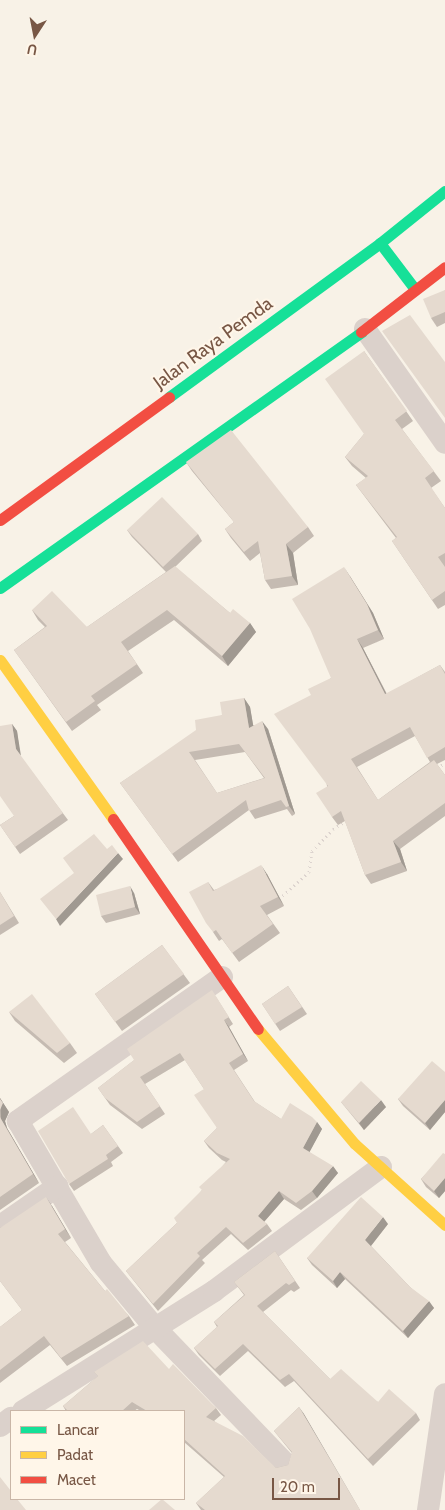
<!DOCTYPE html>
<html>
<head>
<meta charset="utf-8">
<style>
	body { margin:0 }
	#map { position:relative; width:445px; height:1510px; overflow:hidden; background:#f8f2e7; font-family:Cabin,sans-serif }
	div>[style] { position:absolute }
	.path>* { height:3px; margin-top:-1.5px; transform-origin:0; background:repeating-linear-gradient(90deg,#dcd3ce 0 1px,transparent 0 5px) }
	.street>* { height:22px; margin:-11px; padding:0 11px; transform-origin:11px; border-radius:11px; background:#dbd1cb }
	.fast>* { height:11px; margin:-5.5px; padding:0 5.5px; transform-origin:5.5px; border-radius:5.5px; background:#16e098 }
	.slow>* { height:11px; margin:-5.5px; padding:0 5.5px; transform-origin:5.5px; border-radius:5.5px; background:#ffcf43 }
	.jam>* { height:11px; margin:-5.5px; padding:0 5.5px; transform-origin:5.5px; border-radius:5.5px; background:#f24e42 }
	.wall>* { inset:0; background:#c5bbb2 }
	.shaded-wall>* { inset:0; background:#a09991 }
	.building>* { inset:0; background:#e5dacf }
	span { translate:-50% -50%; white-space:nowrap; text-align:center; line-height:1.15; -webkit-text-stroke:4px #fff6e9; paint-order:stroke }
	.street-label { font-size:19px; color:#785745 }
	.legend { position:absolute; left:10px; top:1410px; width:175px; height:90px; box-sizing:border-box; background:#fff6e9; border:1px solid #c9b6a7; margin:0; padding:6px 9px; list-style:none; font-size:15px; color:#785745 }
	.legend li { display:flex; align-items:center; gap:10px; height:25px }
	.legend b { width:25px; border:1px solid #c9b6a7 }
	.north { position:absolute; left:10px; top:10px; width:50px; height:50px; -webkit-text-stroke:4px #fff6e9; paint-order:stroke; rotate:191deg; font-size:14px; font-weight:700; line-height:20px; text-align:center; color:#785745 }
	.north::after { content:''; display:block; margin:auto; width:18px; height:22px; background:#785745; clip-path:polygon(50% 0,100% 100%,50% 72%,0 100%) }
	.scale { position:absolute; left:272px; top:1478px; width:68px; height:22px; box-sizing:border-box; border:2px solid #785745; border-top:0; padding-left:6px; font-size:15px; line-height:18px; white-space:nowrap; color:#785745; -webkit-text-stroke:4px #fff6e9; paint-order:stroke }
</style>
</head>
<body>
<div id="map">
	<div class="path">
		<div style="left:437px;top:768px;width:9px;rotate:-32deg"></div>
		<div style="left:279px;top:899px;width:40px;rotate:-42deg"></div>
		<div style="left:309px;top:872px;width:21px;rotate:-82deg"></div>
		<div style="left:312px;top:851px;width:30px;rotate:-46deg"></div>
		<div style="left:333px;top:829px;width:17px;rotate:-33deg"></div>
	</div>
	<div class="street">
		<div style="left:365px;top:329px;width:139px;rotate:54.9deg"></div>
		<div style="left:222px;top:977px;width:250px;rotate:144.8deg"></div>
		<div style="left:18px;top:1121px;width:164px;rotate:59.7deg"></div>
		<div style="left:101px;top:1263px;width:85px;rotate:50.3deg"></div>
		<div style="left:155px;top:1328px;width:186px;rotate:46.1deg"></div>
		<div style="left:0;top:1226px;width:70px;rotate:-34.6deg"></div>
		<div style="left:23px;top:1411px;width:226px;rotate:-32.1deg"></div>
		<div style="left:214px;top:1291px;width:208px;rotate:-36.6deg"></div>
		<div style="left:0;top:1426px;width:14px;rotate:-36deg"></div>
		<div style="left:428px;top:1510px;width:117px;rotate:-81.7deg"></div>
	</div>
	<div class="fast">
		<div style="left:380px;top:243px;width:56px;rotate:52.9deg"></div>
		<div style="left:169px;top:397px;width:261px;rotate:-36.1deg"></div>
		<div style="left:380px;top:243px;width:83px;rotate:-38.7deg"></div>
		<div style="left:0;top:588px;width:443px;rotate:-35.3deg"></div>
	</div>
	<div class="slow">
		<div style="left:0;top:660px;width:195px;rotate:54.6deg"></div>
		<div style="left:258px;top:1029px;width:150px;rotate:49.9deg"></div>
		<div style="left:355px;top:1144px;width:121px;rotate:42deg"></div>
	</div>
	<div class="jam">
		<div style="left:361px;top:332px;width:106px;rotate:-37.7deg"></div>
		<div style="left:0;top:520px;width:209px;rotate:-36deg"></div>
		<div style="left:113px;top:819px;width:255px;rotate:55.4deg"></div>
	</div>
	<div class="wall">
		<div style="clip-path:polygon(445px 290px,445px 323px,437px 327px,431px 318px)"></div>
		<div style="clip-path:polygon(364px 351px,413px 421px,402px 429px,441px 481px,431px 488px,445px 508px,445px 605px,438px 609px,392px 541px,396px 538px,356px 485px,366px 478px,352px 466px,345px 457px,364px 434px)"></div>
		<div style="clip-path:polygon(186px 462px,308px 527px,314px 536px,293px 553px,298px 585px,271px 589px,265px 580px,260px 553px,250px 561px,231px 538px,225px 529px,234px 522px,192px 471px)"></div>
		<div style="clip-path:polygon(127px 530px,198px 534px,202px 541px,175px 567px,230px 613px,250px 623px,256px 632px,228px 666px,174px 620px,128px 651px,143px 673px,97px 705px,101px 710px,72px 731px,14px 650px,45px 627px,38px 620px,32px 610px,87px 627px,166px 572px,132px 537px)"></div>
		<div style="clip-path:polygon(evenodd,350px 576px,373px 613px,384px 639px,363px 648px,387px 694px,440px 665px,445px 672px,445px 760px,437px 764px,445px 775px,445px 816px,400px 849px,407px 871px,371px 884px,365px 875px,345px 821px,338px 825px,332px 817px,327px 786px,311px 695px,331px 678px,350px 576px,415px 736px,430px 762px,378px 800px,357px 767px,415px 736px)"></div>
		<div style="clip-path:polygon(evenodd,244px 698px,250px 707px,253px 725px,268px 729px,295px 814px,292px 816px,287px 809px,255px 819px,249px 810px,178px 862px,120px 783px,222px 715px,244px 698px,245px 752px,264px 778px,217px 793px,195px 760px,245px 752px)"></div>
		<div style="clip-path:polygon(12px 724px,17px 731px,20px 756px,68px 820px,20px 854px,0 825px,14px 816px)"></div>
		<div style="clip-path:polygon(267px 874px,284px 906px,267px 915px,280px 933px,239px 962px,222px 939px,219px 941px,213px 932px,208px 882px,214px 890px)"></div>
		<div style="clip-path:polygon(0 892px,19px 923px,0 935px)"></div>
		<div style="clip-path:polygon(134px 893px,140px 914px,106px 923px,101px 916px)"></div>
		<div style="clip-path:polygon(162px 945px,190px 983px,122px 1031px,95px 994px)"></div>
		<div style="clip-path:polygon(288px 986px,307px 1014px,280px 1031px,262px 1004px)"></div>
		<div style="clip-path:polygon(216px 997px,233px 1024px,229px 1027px,248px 1061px,234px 1070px,255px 1102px,281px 1119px,317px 1122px,322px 1129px,309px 1152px,338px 1173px,317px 1198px,301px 1210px,284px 1199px,264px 1222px,267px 1224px,272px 1231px,248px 1250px,231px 1234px,202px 1260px,205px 1263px,158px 1311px,126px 1271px,177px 1223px,202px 1190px,226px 1162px,222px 1160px,209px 1148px,204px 1141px,217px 1128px,204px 1089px,185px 1060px,145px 1084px,165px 1114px,142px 1129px,110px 1105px,98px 1088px)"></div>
		<div style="clip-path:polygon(9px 1012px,70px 1043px,77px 1053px,64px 1063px,15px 1021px)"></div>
		<div style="clip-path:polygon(445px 1072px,445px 1112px,430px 1130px,403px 1106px,398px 1099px)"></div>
		<div style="clip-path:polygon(0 1098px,9px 1112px,5px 1121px,7px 1128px,39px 1183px,0 1210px)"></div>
		<div style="clip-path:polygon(341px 1102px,386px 1107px,364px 1130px)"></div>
		<div style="clip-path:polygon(103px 1125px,123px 1153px,111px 1162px,113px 1166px,74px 1191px,69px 1184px,91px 1134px)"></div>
		<div style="clip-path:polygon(445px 1154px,445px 1191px,439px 1198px,426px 1187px,421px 1179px)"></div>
		<div style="clip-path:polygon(52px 1206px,71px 1238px,65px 1242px,105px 1291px,129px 1316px,135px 1325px,67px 1366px,50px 1345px,0 1383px,0 1327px,22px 1310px,0 1281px,0 1228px)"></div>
		<div style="clip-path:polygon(388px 1224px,371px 1246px,410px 1287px,434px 1308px,408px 1338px,345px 1279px,337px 1288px,312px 1265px,307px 1258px)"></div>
		<div style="clip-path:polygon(275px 1251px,300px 1288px,294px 1292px,291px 1290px,263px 1312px,330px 1379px,378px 1402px,416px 1413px,420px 1420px,373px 1466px,294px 1381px,285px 1387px,248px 1351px,220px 1376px,199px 1355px,194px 1348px,217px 1327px,214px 1322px,244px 1295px,234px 1282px)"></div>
		<div style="clip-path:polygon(169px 1369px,216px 1408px,221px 1415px,214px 1421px,276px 1468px,288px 1465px,292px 1453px,274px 1431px,299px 1407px,360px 1510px,201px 1510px,196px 1503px,224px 1477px,184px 1442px,184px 1411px,141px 1411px,137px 1409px,134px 1411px,66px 1411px,63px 1406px,98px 1376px,94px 1372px)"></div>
	</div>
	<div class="shaded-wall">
		<div style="clip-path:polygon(286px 544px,293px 553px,298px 585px,292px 576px)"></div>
		<div style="clip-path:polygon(344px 567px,373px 613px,384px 639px,378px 630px)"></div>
		<div style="clip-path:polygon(250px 623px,256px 632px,228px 666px,222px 656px)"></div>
		<div style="clip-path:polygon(357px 639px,363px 648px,391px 703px,385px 694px)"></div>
		<div style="clip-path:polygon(244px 698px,250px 707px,255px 736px,249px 728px)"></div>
		<div style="clip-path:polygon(262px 721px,268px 729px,295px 814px,289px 806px)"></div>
		<div style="clip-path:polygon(12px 724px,17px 731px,21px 756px,16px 749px)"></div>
		<div style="clip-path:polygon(393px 841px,400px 849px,407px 871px,401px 862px)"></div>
		<div style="clip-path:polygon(118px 853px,123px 859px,60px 926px,56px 919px)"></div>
		<div style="clip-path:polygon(261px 865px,267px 874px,284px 906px,278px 897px)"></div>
		<div style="clip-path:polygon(130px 886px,134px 893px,140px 914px,135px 907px)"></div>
		<div style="clip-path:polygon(224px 1020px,229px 1027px,248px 1061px,243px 1054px)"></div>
		<div style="clip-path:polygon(0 1098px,9px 1112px,5px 1121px,7px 1128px,39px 1183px,33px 1174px,1px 1119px)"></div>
		<div style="clip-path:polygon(381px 1100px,386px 1107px,364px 1130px,359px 1123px)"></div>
		<div style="clip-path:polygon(445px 1100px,445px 1112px,430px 1130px,425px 1123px)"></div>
		<div style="clip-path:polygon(317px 1122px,322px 1129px,308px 1155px,303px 1148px)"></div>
		<div style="clip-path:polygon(333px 1166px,338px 1173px,317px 1198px,312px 1191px)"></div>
		<div style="clip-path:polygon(445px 1178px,445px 1191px,439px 1198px,434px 1191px)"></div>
		<div style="clip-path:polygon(279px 1191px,284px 1199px,263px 1223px,258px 1216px)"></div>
		<div style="clip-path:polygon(46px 1197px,52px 1206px,71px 1238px,65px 1229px)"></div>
		<div style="clip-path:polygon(383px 1217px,388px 1224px,370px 1247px,365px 1240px)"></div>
		<div style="clip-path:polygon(340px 1272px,345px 1279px,337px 1288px,333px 1281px)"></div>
		<div style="clip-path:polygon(429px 1301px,434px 1308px,408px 1338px,403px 1331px)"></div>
		<div style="clip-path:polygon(299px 1407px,304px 1414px,360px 1510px)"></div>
	</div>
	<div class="building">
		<div style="clip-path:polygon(445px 290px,445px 312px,431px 318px,423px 299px)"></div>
		<div style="clip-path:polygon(410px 315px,445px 362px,445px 418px,382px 331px)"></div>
		<div style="clip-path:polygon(364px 351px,407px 411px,395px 420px,434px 471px,425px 478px,445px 508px,445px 553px,438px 557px,445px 567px,445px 591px,432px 600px,392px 541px,397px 537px,356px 485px,368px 476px,345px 457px,364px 434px,325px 379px)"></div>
		<div style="clip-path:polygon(231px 430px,308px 527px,286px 544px,292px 576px,265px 580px,258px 541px,244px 552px,225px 529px,234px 522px,186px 462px)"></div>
		<div style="clip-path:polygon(162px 497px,198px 534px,163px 567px,127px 530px)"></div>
		<div style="clip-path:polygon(175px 566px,230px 613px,233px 609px,250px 623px,222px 656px,167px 610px,121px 642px,137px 664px,91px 696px,95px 701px,66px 722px,14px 650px,47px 626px,32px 610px,52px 591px,87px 627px)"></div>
		<div style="clip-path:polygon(344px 567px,367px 604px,378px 630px,357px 639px,385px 694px,440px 665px,445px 674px,445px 747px,427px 758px,410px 727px,351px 759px,378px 800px,434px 760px,445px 775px,445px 803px,393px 841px,401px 862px,365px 875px,341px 811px,332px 817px,316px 793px,328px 786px,274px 714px,311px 695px,308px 689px,331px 678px,310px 629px,292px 599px)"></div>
		<div style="clip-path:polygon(evenodd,244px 698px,249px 728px,262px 721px,289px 806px,286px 807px,281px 800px,249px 811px,246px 800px,172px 854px,120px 783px,196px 730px,195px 720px,222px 715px,220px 702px,244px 698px,239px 744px,265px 778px,217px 793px,189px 752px,239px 744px)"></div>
		<div style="clip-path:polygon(12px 724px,16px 749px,63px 813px,15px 847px,0 825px,14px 816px,0 796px,0 726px)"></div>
		<div style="clip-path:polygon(94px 834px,107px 849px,112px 845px,118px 853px,56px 919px,40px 899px,74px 873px,63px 858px)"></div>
		<div style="clip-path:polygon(261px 865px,278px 897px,260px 906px,273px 924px,232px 953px,216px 930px,213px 932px,206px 923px,189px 892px,208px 882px,213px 891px)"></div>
		<div style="clip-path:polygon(130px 886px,135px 907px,101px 916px,96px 895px)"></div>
		<div style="clip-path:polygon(0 892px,14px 916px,0 925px)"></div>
		<div style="clip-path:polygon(162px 945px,184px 974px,115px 1022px,95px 994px)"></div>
		<div style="clip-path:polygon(288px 986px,302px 1007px,275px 1024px,262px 1004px)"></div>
		<div style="clip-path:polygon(212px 990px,229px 1017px,224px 1020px,243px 1054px,229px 1063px,254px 1101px,281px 1119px,290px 1103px,312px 1117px,317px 1122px,303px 1148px,333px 1166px,312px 1191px,296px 1203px,279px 1191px,258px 1216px,267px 1224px,243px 1243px,226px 1227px,197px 1253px,200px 1256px,153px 1304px,126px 1271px,177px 1223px,174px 1218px,202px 1190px,199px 1187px,230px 1159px,217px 1153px,204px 1141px,217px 1128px,194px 1095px,204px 1089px,180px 1053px,140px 1077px,160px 1106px,137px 1122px,105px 1098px,98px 1088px,134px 1060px,127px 1049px)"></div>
		<div style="clip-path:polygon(32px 994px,70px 1043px,57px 1053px,9px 1012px)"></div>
		<div style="clip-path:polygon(432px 1061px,445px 1072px,445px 1100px,425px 1123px,398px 1099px)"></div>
		<div style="clip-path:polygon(361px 1081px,381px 1100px,359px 1123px,341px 1102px)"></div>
		<div style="clip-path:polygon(0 1099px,3px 1103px,0 1110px)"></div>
		<div style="clip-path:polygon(73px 1107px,91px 1134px,103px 1125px,118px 1146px,106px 1155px,108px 1159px,69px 1184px,38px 1131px)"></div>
		<div style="clip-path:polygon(0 1117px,1px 1119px,33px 1174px,0 1197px)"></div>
		<div style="clip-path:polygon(443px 1153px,445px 1154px,445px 1178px,434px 1191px,421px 1179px)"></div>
		<div style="clip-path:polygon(46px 1197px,65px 1229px,58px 1234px,105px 1291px,107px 1289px,129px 1316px,61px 1358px,44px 1336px,0 1370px,0 1327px,22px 1310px,0 1281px,0 1228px)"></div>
		<div style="clip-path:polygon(361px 1197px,383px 1217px,365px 1240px,410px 1287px,429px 1301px,403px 1331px,340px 1272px,333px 1281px,307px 1258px)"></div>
		<div style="clip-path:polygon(275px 1251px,295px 1281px,289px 1285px,286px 1283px,257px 1306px,330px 1379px,341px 1369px,378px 1402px,389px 1389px,416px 1413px,368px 1459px,289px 1374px,280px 1380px,243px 1344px,215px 1369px,194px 1348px,218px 1326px,214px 1322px,245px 1295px,234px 1282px)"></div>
		<div style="clip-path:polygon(143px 1341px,169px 1369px,173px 1364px,216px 1408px,206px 1417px,243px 1436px,276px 1468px,288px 1465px,292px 1452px,274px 1431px,299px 1407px,360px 1510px,205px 1510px,196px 1503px,225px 1476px,184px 1439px,184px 1411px,147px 1411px,132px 1402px,122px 1411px,68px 1411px,63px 1406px,98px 1376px,94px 1372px)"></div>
		<div style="clip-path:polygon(0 1477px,11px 1491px,11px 1499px,17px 1499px,26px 1510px,0 1510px)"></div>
		<div style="clip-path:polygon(162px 1499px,175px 1510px,149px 1510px)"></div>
	</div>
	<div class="street-label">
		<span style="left:213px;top:343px;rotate:-36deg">Jalan Raya Pemda</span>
	</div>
	<ul class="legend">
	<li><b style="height:6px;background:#16e098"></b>Lancar</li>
	<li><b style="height:6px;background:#ffcf43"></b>Padat</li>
	<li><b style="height:6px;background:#f24e42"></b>Macet</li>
	</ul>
	<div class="north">U</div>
	<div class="scale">20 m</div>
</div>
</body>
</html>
